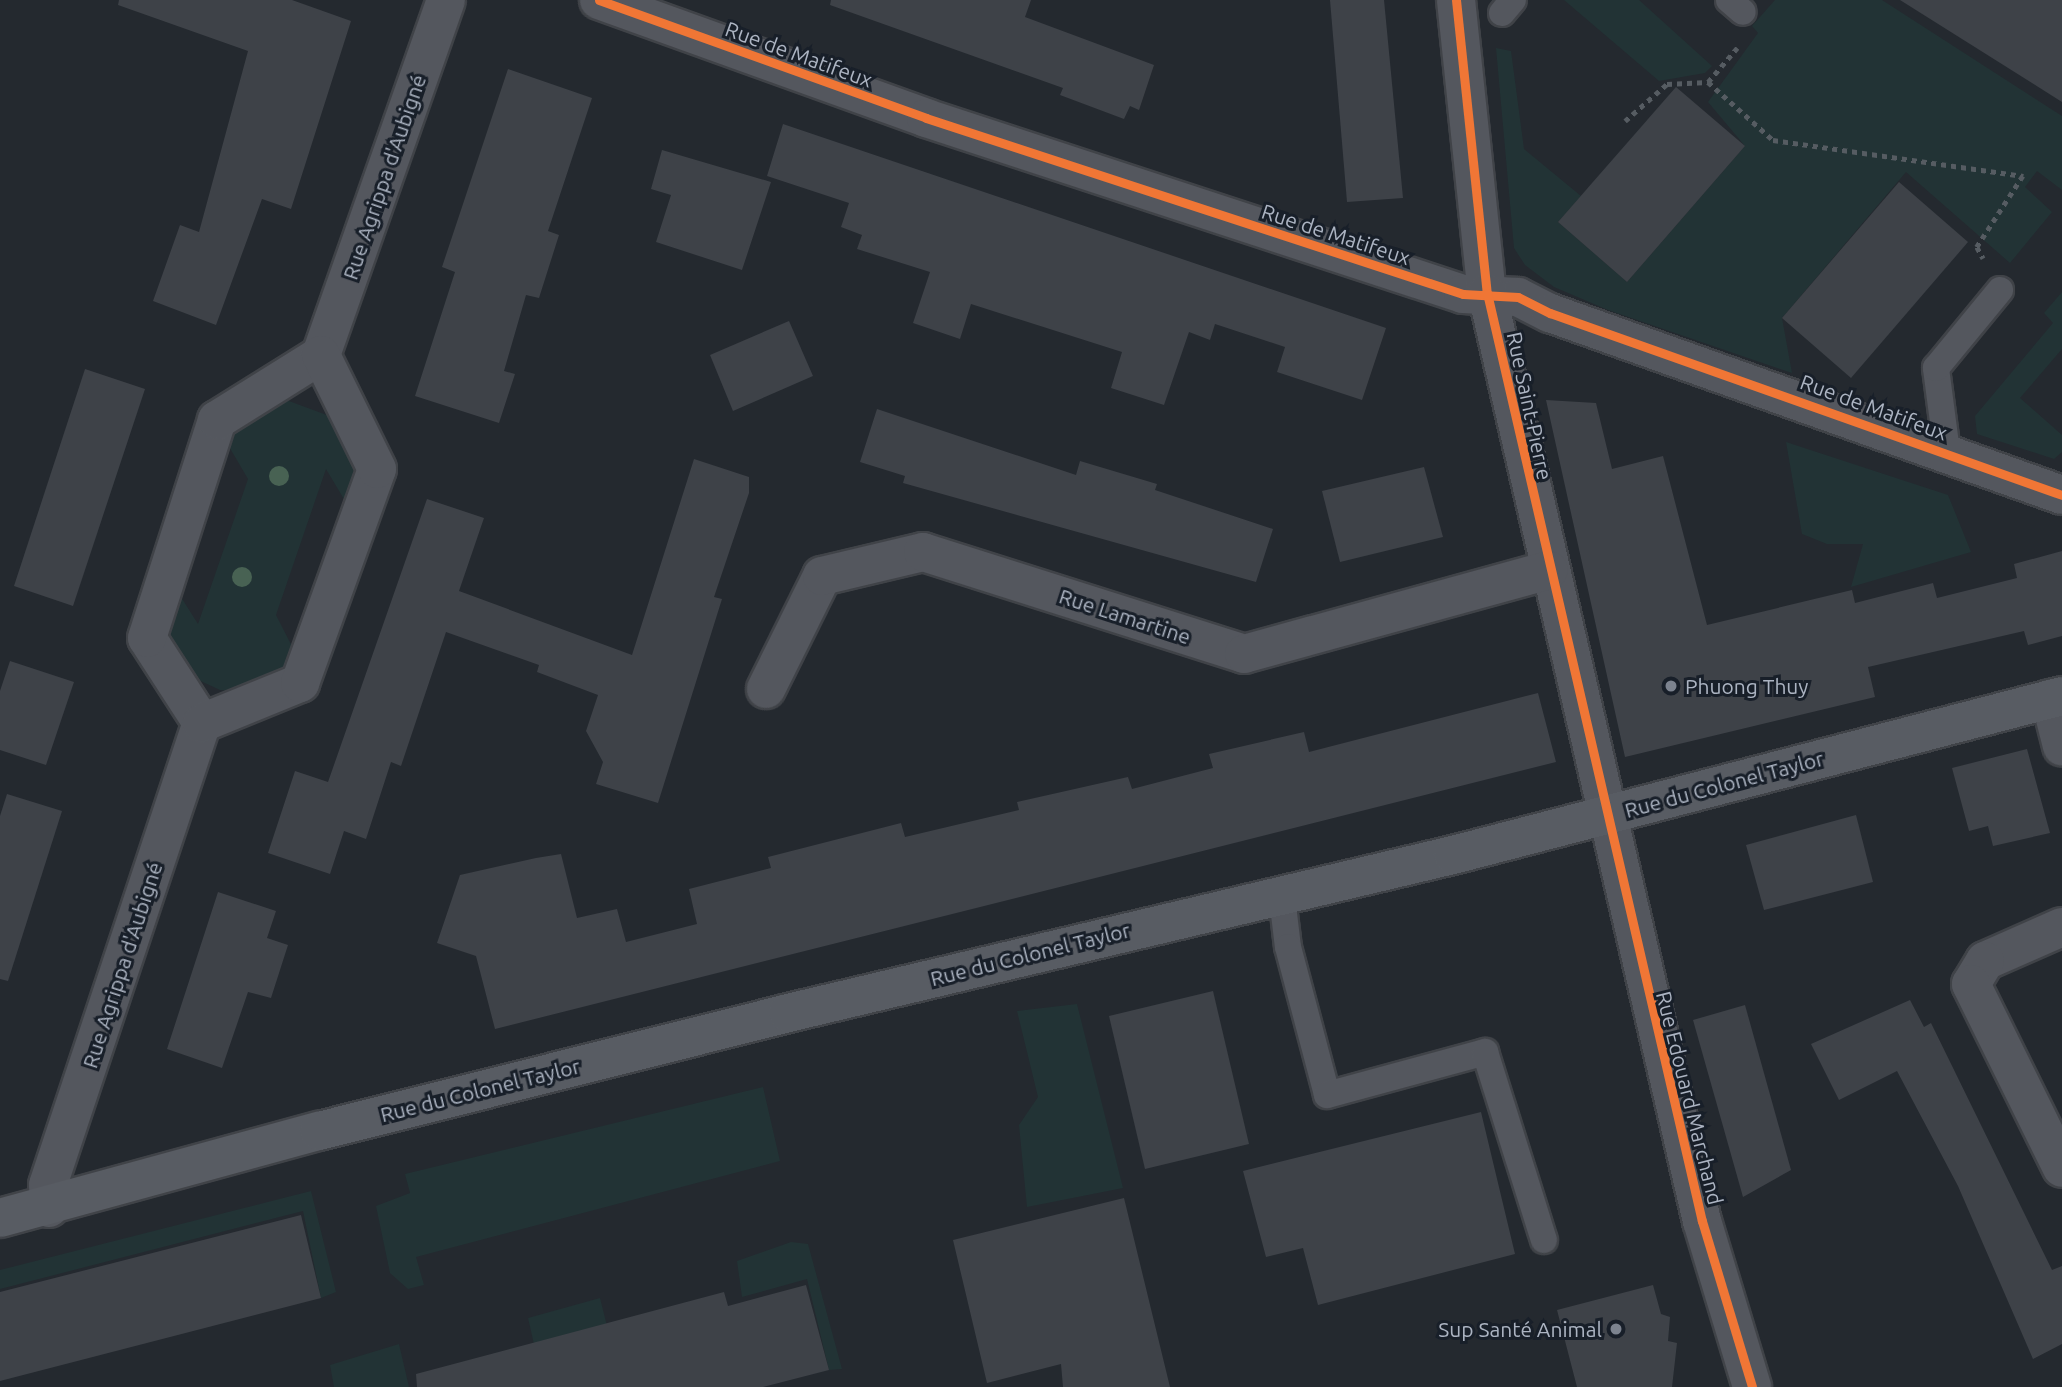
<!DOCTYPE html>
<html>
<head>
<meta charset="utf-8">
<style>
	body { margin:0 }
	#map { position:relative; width:2062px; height:1387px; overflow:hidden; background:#24292f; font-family:Ubuntu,sans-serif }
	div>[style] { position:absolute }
	.green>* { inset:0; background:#223335 }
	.building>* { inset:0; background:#3e4248 }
	.path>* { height:4.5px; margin-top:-2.25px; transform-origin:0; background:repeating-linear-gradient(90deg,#565c62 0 5px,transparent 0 10px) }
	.roads { filter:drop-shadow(2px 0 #404348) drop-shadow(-2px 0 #404348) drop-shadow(0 2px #404348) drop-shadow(0 -2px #404348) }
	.lane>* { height:26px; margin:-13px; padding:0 13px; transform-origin:13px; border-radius:13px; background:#54575e }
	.street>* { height:38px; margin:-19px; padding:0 19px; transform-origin:19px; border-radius:19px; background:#54575e }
	.secondary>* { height:38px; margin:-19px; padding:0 19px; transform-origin:19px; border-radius:19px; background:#585c63 }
	.cycleway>* { height:9px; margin:-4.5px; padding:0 4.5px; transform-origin:4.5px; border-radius:4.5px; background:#f07635 }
	.trees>* { width:20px; height:20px; margin:-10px; border-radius:50%; background:#486253 }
	.dots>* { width:19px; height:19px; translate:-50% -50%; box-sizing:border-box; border:4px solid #181f29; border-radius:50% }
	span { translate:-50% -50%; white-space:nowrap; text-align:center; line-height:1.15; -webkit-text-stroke:6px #181f29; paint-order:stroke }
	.street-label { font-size:21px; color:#acb4c2 }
	.poi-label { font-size:21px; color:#acb4c2 }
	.left { translate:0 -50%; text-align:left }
	.right { translate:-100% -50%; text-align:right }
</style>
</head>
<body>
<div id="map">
	<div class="green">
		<div style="clip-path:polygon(1564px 0,1639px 0,1712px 66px,1705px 73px,1659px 81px)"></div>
		<div style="clip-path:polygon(1775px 0,1882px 0,2062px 116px,2062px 190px,2037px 171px,2025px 187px,2052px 212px,2010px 263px,1906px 172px,1782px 318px,1792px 373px,1608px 310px,1554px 287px,1525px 265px,1514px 248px,1496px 48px,1511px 51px,1524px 149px,1581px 196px,1558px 222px,1627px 282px,1745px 146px,1708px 102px,1758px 33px,1752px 26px)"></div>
		<div style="clip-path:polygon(2062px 292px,2062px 349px,2020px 398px,2062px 435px,2062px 452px,2054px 459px,1977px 434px,1975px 416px,2053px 323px,2044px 313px)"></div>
		<div style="clip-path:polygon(289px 401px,332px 417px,361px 470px,348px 506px,326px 469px,276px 615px,300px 662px,247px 692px,220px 690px,192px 677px,162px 626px,174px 586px,198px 624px,248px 479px,224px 438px,268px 402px)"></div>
		<div style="clip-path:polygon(1786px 442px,1948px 495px,1971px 552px,1851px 587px,1863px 544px,1827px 544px,1802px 534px)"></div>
		<div style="clip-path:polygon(1077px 1004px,1123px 1188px,1027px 1207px,1019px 1125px,1038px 1097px,1017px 1011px)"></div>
		<div style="clip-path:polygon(763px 1087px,780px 1161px,416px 1257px,424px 1285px,408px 1289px,390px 1273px,376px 1206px,410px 1193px,405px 1174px)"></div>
		<div style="clip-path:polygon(311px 1191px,336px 1292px,321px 1298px,303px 1211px,0 1289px,0 1270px)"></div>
		<div style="clip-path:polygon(791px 1242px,808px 1244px,842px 1369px,829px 1370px,807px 1279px,742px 1297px,737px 1261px)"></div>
		<div style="clip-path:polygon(600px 1298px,609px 1334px,536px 1353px,528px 1318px)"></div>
		<div style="clip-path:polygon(399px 1344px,409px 1387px,334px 1387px,330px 1365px)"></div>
	</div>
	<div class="building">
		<div style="clip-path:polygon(119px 0,292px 0,351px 21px,291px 209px,262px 199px,216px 325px,153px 301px,180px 225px,199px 232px,248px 51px,118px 5px)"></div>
		<div style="clip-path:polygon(831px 0,1031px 0,1025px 17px,1154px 65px,1139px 110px,1130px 106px,1124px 119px,1060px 95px,1063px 88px,830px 5px)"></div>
		<div style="clip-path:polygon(1330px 0,1384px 0,1403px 198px,1347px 202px)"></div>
		<div style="clip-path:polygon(1900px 0,2062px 0,2062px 102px)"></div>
		<div style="clip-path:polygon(508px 69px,592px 98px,548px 231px,559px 235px,539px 298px,526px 295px,504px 371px,515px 374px,499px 423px,415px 396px,455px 272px,442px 267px)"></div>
		<div style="clip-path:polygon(1676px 87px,1745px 146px,1627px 282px,1558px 222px)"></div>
		<div style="clip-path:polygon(783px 124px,1386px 328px,1362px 400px,1277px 372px,1285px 347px,1215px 324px,1210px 340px,1189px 332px,1164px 405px,1111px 388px,1122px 352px,971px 304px,960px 339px,913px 323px,930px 272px,857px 249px,862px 235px,841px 227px,849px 203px,767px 176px)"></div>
		<div style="clip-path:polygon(662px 150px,771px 182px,742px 270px,656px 242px,671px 195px,651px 189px)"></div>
		<div style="clip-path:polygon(1899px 182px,1968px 242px,1851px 378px,1782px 318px)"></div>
		<div style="clip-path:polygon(789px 321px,813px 376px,733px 411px,710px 355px)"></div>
		<div style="clip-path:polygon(85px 369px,145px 389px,73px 606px,14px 586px)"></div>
		<div style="clip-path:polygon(1546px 400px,1596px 403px,1612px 469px,1663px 456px,1707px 625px,1852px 590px,1855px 603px,1933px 583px,1937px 598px,2017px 578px,2014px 564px,2062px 551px,2062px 636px,2028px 645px,2024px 631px,1868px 667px,1875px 697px,1625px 757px)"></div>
		<div style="clip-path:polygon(877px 409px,1076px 475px,1080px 461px,1157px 484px,1155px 490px,1273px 529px,1256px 582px,903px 483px,905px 476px,860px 462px)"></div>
		<div style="clip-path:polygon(694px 459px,749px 477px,749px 493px,714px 597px,722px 599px,658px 803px,596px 784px,603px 762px,586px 731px,598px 695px,537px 672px,539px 665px,446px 632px,401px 766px,391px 762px,366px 839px,344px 831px,330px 874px,268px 853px,295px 771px,328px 782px,427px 499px,484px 518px,459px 591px,632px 655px)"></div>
		<div style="clip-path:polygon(1424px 467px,1443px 537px,1340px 562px,1322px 491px)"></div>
		<div style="clip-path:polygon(10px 661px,74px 682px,46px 765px,0 750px,0 691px)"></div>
		<div style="clip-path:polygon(1538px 693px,1556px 762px,495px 1029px,476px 956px,437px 943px,460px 875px,536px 858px,561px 854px,577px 918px,617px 909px,626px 942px,697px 924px,689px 889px,771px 868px,768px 857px,901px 823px,905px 837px,1019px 810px,1017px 802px,1128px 777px,1132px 789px,1213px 768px,1209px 754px,1304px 732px,1309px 752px)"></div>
		<div style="clip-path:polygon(2027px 749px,2050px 833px,1993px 846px,1988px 826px,1969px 831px,1952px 768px)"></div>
		<div style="clip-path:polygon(7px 794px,62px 811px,8px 981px,0 979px,0 816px)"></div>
		<div style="clip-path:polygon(1856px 815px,1873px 882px,1764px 910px,1746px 845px)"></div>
		<div style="clip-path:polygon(218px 892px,276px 911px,267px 938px,288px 945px,271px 998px,248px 992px,222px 1068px,167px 1049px)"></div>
		<div style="clip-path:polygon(1213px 991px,1249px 1144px,1145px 1169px,1109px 1016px)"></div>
		<div style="clip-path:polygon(1910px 1000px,1924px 1027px,1931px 1023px,2052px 1270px,2062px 1266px,2062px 1344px,2033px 1359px,1958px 1186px,1897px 1071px,1839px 1100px,1811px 1044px)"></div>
		<div style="clip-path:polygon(1745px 1005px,1791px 1170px,1743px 1197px,1693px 1020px)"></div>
		<div style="clip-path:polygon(1481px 1112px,1515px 1254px,1318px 1305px,1303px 1248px,1266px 1257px,1243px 1171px)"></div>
		<div style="clip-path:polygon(1124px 1198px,1170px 1387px,1063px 1387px,1061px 1364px,987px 1383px,953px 1240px)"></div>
		<div style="clip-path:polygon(301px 1215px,321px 1298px,0 1381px,0 1292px)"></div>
		<div style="clip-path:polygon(806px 1285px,829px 1370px,763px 1387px,417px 1387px,416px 1374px,724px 1292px,728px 1306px)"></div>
		<div style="clip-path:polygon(1653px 1285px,1661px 1314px,1670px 1317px,1668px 1341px,1677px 1343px,1672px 1387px,1577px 1387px,1557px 1310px)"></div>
	</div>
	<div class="path">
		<div style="left:1708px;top:82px;width:87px;rotate:41.7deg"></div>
		<div style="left:1773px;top:140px;width:253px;rotate:8.2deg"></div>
		<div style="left:2023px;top:176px;width:85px;rotate:122.9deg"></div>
		<div style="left:1977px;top:247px;width:13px;rotate:61deg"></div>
		<div style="left:1625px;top:121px;width:56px;rotate:-41.4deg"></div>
		<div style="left:1667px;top:84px;width:41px;rotate:-2.8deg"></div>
		<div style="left:1708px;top:82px;width:45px;rotate:-49.5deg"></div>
	</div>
	<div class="roads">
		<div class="lane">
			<div style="left:1729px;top:0;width:18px;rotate:41deg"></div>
			<div style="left:1502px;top:13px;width:17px;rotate:-50deg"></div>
			<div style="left:1947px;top:452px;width:85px;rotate:-97.5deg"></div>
			<div style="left:1936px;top:368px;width:101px;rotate:-50.6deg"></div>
			<div style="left:1282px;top:897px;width:50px;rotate:83.2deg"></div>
			<div style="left:1288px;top:947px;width:153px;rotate:75.2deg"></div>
			<div style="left:1327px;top:1095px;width:164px;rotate:-15.2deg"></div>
			<div style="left:1485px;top:1052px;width:197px;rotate:72.6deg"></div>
		</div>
		<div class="street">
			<div style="left:599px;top:0;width:348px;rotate:19.8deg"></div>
			<div style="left:926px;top:118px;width:565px;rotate:18.15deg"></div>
			<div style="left:1463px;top:294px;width:55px;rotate:3.1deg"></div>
			<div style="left:1518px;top:297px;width:36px;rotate:27deg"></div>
			<div style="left:1550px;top:313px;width:543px;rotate:19.57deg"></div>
			<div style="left:1456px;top:0;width:295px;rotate:84deg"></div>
			<div style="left:1487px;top:293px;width:953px;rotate:76.96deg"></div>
			<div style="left:1702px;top:1221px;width:173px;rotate:73.2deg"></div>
			<div style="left:766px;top:689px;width:126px;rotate:-63.6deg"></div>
			<div style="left:822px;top:576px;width:104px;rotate:-13.4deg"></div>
			<div style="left:923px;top:552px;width:337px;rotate:17.6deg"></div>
			<div style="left:1244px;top:654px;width:316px;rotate:-15.4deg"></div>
			<div style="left:2050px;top:699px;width:49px;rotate:75.7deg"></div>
			<div style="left:202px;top:723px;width:101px;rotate:-122.9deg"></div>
			<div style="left:147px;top:638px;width:229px;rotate:-72.2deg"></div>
			<div style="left:217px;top:420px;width:123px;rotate:-32deg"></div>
			<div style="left:321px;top:355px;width:376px;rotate:-70.6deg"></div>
			<div style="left:2062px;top:927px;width:84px;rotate:156.2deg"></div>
			<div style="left:1985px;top:961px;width:27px;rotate:121deg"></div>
			<div style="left:1971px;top:984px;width:205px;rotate:63.7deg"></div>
			<div style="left:49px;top:1208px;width:23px;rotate:-92deg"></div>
			<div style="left:48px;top:1185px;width:487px;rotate:-71.6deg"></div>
			<div style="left:202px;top:723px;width:106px;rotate:-22.2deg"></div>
			<div style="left:300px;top:683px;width:227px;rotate:-70.2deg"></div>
			<div style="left:377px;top:469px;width:127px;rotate:-116.2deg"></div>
		</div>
		<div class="secondary">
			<div style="left:0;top:1218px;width:331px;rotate:-15.3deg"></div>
			<div style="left:319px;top:1131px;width:484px;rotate:-14.1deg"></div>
			<div style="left:788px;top:1013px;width:684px;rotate:-13.37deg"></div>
			<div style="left:1453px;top:855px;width:629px;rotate:-14.63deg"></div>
		</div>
	</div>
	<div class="cycleway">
		<div style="left:599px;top:0;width:348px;rotate:19.8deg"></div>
		<div style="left:926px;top:118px;width:565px;rotate:18.15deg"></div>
		<div style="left:1463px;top:294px;width:55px;rotate:3.1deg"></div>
		<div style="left:1518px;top:297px;width:36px;rotate:27deg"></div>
		<div style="left:1550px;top:313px;width:543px;rotate:19.57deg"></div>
		<div style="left:1456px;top:0;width:295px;rotate:84deg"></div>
		<div style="left:1487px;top:293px;width:953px;rotate:76.96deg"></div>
		<div style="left:1702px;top:1221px;width:173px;rotate:73.2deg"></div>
	</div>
	<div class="trees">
		<div style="left:279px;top:476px"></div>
		<div style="left:242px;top:577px"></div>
	</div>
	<div class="dots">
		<div style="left:1671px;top:686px;background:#7c838f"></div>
		<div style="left:1616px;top:1329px;background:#7c838f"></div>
	</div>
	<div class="street-label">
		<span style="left:799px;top:54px;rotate:20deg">Rue de Matifeux</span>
		<span style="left:384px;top:177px;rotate:-71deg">Rue Agrippa d'Aubigné</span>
		<span style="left:1336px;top:234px;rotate:18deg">Rue de Matifeux</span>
		<span style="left:1530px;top:406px;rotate:78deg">Rue Saint-Pierre</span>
		<span style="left:1874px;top:407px;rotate:20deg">Rue de Matifeux</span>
		<span style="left:1125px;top:616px;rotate:18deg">Rue Lamartine</span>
		<span style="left:1724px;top:784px;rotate:-15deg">Rue du Colonel Taylor</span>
		<span style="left:1030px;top:954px;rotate:-14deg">Rue du Colonel Taylor</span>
		<span style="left:122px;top:965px;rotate:-72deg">Rue Agrippa d'Aubigné</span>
		<span style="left:480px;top:1090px;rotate:-14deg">Rue du Colonel Taylor</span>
		<span style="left:1690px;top:1098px;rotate:76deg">Rue Edouard Marchand</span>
	</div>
	<div class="poi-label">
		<span class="left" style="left:1685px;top:686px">Phuong Thuy</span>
		<span class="right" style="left:1602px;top:1329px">Sup Santé Animal</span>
	</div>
</div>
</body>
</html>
